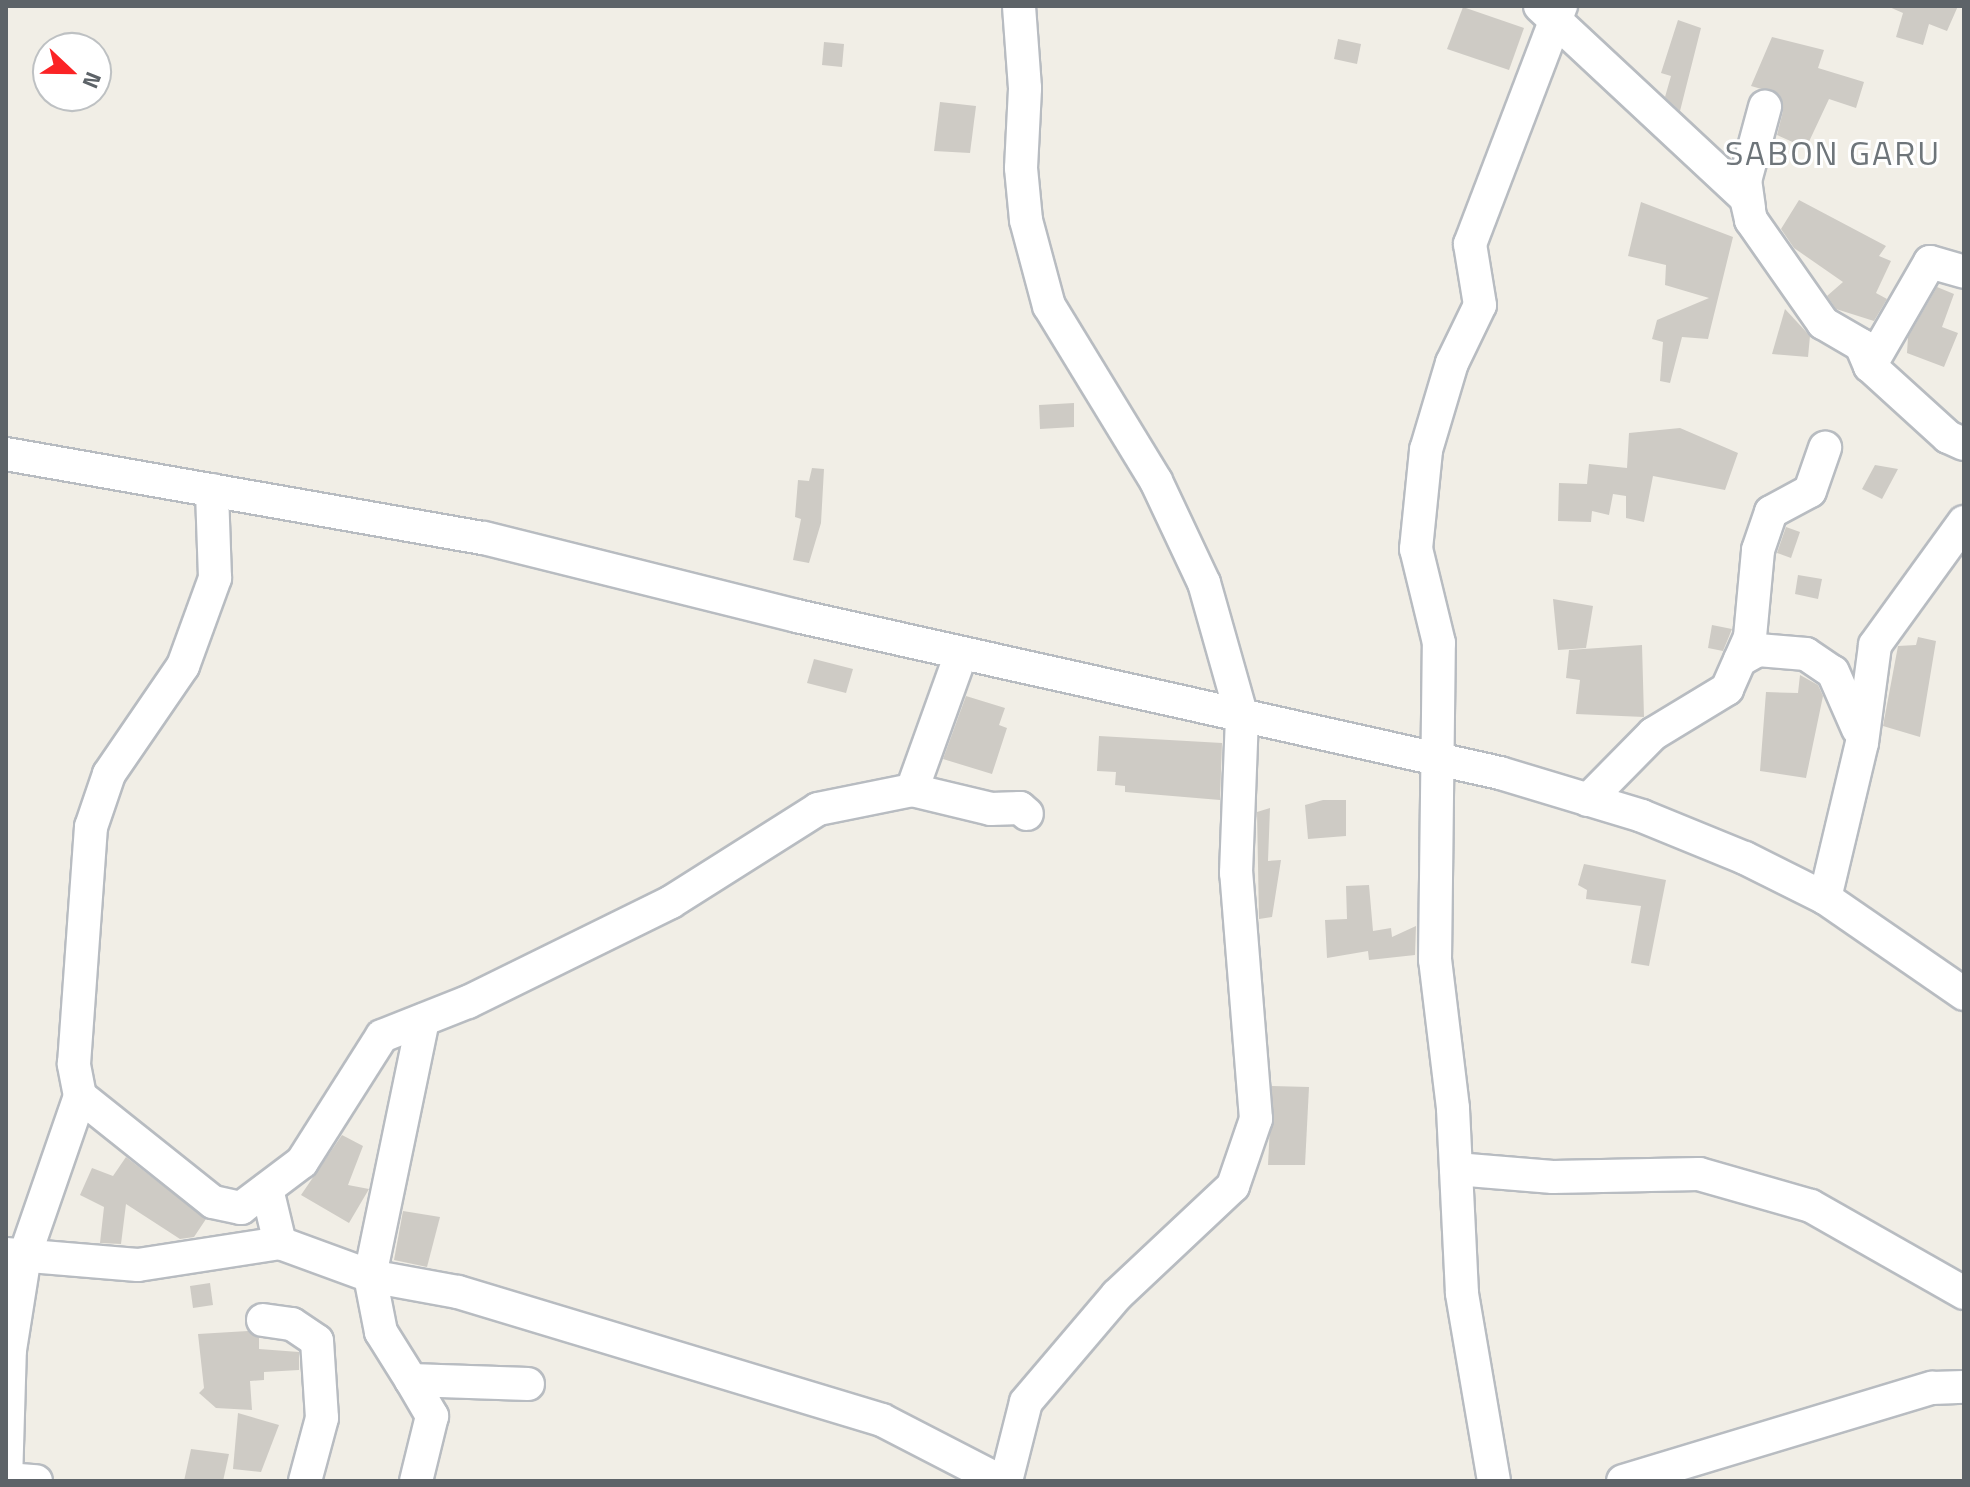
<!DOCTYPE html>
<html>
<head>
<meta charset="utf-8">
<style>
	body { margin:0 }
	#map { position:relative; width:1970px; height:1487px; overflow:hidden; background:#f1eee6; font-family:"Titillium Web",sans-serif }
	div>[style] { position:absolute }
	.building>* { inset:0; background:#cecbc5 }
	.roads { filter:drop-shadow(2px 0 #b8bcc1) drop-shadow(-2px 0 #b8bcc1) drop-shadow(0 2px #b8bcc1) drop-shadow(0 -2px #b8bcc1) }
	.minor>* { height:32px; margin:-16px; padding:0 16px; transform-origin:16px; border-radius:16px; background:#fff }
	span { translate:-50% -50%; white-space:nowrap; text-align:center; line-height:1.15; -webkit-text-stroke:6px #fff; paint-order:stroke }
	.quarter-label { font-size:34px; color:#6e757a; letter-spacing:2px }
	.frame { position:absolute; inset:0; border:8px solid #5d6368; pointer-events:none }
	.north { position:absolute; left:32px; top:32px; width:80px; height:80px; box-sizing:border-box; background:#fff; border:2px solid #bec1c3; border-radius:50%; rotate:112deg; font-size:22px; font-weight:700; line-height:32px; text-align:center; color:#5d6368 }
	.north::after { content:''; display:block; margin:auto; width:28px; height:36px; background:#fb2325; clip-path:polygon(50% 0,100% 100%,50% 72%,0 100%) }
</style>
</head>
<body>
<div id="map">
	<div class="building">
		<div style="clip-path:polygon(1887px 6px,1958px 6px,1947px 31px,1929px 24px,1923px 45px,1896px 37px,1903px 13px)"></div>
		<div style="clip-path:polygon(1463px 7px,1524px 28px,1509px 70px,1447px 49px)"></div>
		<div style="clip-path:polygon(1678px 20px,1701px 28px,1680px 111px,1665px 97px,1671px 76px,1661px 73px)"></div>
		<div style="clip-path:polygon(1772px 37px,1824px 50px,1818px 68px,1864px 82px,1856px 108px,1829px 99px,1806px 148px,1777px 135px,1783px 111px,1779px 94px,1751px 86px)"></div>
		<div style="clip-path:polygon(1338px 39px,1361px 44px,1357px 64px,1334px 59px)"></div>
		<div style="clip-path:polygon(824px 42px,844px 44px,842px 67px,822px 65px)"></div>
		<div style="clip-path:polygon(940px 102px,976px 106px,970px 153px,934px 151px)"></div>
		<div style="clip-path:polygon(1799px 200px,1886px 246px,1879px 256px,1891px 261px,1876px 293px,1887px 299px,1874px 321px,1836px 309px,1827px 296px,1843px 282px,1794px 248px,1781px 229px)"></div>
		<div style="clip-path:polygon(1641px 202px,1733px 237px,1708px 339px,1682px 337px,1670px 383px,1660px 381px,1663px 342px,1652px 339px,1657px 320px,1709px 298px,1665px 285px,1666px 265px,1628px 256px)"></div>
		<div style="clip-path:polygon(1937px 287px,1954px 294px,1942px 327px,1958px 333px,1944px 367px,1907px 353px,1908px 337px)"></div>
		<div style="clip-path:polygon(1785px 309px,1810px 336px,1808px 357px,1772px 354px)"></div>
		<div style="clip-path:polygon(1074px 403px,1074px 427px,1040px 429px,1039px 405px)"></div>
		<div style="clip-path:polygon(1680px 428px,1738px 453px,1725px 490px,1653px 476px,1644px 522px,1626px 518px,1626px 496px,1613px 494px,1609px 515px,1592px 511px,1591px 522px,1558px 521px,1559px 483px,1587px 484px,1589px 464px,1627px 468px,1629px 433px)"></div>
		<div style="clip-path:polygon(1875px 465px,1898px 469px,1882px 499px,1862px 489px)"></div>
		<div style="clip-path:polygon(812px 468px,824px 469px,821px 523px,809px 563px,793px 560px,801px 519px,795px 517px,798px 480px,809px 481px)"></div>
		<div style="clip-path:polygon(1786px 527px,1800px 532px,1791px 558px,1777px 553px)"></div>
		<div style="clip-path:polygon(1798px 575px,1822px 579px,1818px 599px,1795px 594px)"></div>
		<div style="clip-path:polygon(1553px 599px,1593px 606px,1586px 648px,1558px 650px)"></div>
		<div style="clip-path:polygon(1712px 625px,1732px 629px,1723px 651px,1708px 648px)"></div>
		<div style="clip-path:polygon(1918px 637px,1936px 641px,1920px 737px,1883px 726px,1898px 646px,1916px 645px)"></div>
		<div style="clip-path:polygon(1642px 645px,1644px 717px,1576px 714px,1580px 680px,1566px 678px,1569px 650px)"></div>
		<div style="clip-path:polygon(814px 659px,853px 669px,846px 693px,807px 683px)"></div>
		<div style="clip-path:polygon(1800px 675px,1818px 685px,1823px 696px,1806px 778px,1760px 771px,1766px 692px,1798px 693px)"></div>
		<div style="clip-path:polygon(966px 696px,1005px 708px,999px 725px,1007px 728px,992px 774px,943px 759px)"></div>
		<div style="clip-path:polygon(1099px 736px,1222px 743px,1220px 800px,1125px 792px,1125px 786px,1115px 785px,1116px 772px,1097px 771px)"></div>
		<div style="clip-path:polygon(1323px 800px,1346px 800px,1346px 836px,1308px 839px,1305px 805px)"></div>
		<div style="clip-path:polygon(1270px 808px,1268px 861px,1281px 860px,1272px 917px,1259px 919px,1257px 812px)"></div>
		<div style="clip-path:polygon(1584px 864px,1666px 880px,1649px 966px,1631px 963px,1641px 906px,1586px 899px,1587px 890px,1578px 885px)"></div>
		<div style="clip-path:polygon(1369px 885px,1373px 931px,1391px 928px,1392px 937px,1416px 926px,1415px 955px,1369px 960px,1368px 951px,1327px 958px,1325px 920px,1347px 919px,1346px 886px)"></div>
		<div style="clip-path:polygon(1272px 1086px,1309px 1087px,1305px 1165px,1268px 1165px)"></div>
		<div style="clip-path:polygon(342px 1135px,363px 1146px,348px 1185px,369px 1189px,349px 1223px,301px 1195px)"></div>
		<div style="clip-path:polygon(126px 1157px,206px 1219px,194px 1237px,180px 1239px,126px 1204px,121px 1244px,100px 1243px,104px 1207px,80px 1195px,92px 1168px,113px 1176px)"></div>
		<div style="clip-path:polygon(403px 1211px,440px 1217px,427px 1267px,394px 1260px)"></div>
		<div style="clip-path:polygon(210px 1283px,213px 1305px,193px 1308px,190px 1286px)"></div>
		<div style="clip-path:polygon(248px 1331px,259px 1338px,259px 1349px,299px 1352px,299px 1370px,264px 1372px,264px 1380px,250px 1381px,252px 1410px,216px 1408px,199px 1393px,204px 1388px,198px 1334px)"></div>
		<div style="clip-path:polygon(238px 1413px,279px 1425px,261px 1472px,233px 1469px)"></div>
		<div style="clip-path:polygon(191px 1449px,229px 1454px,223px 1481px,184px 1481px)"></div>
	</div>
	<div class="roads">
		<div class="minor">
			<div style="left:1540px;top:6px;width:282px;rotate:43deg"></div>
			<div style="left:1746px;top:198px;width:23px;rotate:77deg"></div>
			<div style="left:1751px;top:220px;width:126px;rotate:55deg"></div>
			<div style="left:1823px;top:323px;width:44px;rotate:30.1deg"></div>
			<div style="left:1861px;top:345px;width:23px;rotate:67deg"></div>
			<div style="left:1870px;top:366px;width:105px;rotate:42.3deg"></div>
			<div style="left:1948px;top:437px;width:17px;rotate:24deg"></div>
			<div style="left:1749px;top:208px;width:27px;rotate:-98deg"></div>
			<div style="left:1745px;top:181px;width:77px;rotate:-74.9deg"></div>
			<div style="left:1870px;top:366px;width:120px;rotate:-60deg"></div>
			<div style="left:1930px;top:262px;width:35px;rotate:16deg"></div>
			<div style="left:6px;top:454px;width:485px;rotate:10deg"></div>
			<div style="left:484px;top:538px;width:323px;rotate:14deg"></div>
			<div style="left:797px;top:616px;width:720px;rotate:12.59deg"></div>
			<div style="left:1500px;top:773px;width:148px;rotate:16.8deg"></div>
			<div style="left:1642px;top:816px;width:111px;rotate:22.2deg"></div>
			<div style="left:1745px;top:858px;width:89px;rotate:26.6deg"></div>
			<div style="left:1825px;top:898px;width:169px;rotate:34.6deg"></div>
			<div style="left:1740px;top:660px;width:21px;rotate:-29deg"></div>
			<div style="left:1758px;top:650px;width:48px;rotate:4.8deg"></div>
			<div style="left:1806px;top:654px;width:32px;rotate:34deg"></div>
			<div style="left:1833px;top:672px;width:62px;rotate:66.3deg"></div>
			<div style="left:912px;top:790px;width:81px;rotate:13.5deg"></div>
			<div style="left:991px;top:809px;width:29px;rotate:-2deg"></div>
			<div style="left:1020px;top:808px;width:9px;rotate:41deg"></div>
			<div style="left:1588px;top:800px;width:93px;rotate:-45.4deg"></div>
			<div style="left:1653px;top:734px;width:87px;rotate:-31.3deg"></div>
			<div style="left:1727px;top:689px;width:57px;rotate:-66.1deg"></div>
			<div style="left:1750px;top:637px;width:87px;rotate:-84.7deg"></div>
			<div style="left:1758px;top:550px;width:40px;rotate:-71.1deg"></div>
			<div style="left:1771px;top:512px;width:44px;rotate:-28.3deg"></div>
			<div style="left:1810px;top:491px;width:46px;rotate:-70.8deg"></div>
			<div style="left:1825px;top:898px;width:159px;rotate:-76.6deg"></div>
			<div style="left:1862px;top:743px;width:99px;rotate:-82.4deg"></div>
			<div style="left:1875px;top:645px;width:152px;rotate:-54.1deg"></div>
			<div style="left:423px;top:1020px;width:261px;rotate:101.7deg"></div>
			<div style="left:370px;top:1276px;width:89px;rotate:10.3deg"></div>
			<div style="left:458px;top:1292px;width:443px;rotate:16.8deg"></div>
			<div style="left:882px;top:1420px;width:133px;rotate:27.3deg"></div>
			<div style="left:80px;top:1096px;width:170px;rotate:38.6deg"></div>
			<div style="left:213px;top:1202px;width:29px;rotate:12deg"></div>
			<div style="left:241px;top:1208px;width:76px;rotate:-37deg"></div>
			<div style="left:302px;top:1162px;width:149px;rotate:-57.6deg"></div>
			<div style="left:382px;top:1036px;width:92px;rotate:-21.6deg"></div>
			<div style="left:468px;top:1002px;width:226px;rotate:-26.2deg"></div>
			<div style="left:671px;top:902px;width:174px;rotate:-32.3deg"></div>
			<div style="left:818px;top:809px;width:96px;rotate:-11.4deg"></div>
			<div style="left:912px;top:790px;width:145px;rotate:-70.2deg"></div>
			<div style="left:1456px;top:1169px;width:97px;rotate:4.7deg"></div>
			<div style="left:1553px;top:1177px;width:146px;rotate:-1.2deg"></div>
			<div style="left:1699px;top:1174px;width:116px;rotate:15.9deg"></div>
			<div style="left:1811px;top:1206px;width:176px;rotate:29.6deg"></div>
			<div style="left:267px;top:1189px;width:56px;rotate:76.5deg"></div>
			<div style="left:280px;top:1243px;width:96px;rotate:20.1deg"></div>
			<div style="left:370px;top:1276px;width:57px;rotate:78.9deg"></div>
			<div style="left:381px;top:1332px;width:57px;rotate:58deg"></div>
			<div style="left:411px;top:1380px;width:117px;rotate:2deg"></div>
			<div style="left:6px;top:1254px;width:132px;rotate:4.8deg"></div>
			<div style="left:138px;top:1265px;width:144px;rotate:-8.8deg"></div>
			<div style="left:263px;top:1320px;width:29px;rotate:8deg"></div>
			<div style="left:292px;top:1324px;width:30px;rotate:34deg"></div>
			<div style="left:317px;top:1341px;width:77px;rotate:86.3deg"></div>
			<div style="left:322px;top:1418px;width:65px;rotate:105.1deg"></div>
			<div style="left:411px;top:1380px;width:42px;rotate:59.7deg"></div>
			<div style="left:432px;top:1416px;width:67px;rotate:103.8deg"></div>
			<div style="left:6px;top:1479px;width:30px;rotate:4deg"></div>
			<div style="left:6px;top:1481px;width:131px;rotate:-88.3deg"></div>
			<div style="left:10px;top:1350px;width:96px;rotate:-81deg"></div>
			<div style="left:25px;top:1255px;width:168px;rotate:-70.9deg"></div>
			<div style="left:80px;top:1096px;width:33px;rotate:-101deg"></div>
			<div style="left:74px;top:1064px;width:238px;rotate:-85.9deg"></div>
			<div style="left:91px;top:827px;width:56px;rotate:-71.2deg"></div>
			<div style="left:109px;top:774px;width:131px;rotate:-55.6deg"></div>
			<div style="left:183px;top:666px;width:94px;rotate:-70deg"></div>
			<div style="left:215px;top:578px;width:88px;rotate:-92deg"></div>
			<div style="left:1006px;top:1481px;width:81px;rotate:-75.8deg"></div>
			<div style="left:1026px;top:1402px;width:140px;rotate:-49.6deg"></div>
			<div style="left:1117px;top:1295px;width:159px;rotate:-43.2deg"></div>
			<div style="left:1233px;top:1186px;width:71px;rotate:-71.1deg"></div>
			<div style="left:1256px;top:1119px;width:247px;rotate:-94.6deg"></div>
			<div style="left:1236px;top:873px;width:156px;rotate:-87.8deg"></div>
			<div style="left:1242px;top:717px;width:139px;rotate:-105.8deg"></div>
			<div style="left:1204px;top:583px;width:113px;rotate:-115.2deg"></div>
			<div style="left:1156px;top:481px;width:205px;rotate:-121.4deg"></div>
			<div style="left:1049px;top:306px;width:89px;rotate:-105deg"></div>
			<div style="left:1026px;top:220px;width:52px;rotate:-95.5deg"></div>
			<div style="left:1021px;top:168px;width:80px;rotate:-87.1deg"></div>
			<div style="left:1025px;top:88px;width:82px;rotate:-94.2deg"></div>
			<div style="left:1494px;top:1481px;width:191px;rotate:-99.7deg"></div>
			<div style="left:1462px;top:1293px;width:185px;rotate:-92.8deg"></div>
			<div style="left:1453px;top:1108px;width:149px;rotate:-96.9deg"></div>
			<div style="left:1435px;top:960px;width:317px;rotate:-89.3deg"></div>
			<div style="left:1439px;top:643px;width:97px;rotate:-103.7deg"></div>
			<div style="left:1416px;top:549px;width:100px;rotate:-84.2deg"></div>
			<div style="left:1426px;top:450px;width:91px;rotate:-73.4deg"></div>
			<div style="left:1452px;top:363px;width:64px;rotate:-64.2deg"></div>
			<div style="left:1480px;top:305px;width:62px;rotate:-99.3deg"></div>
			<div style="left:1470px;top:244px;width:255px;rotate:-69.1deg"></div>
			<div style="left:1623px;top:1481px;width:323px;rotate:-16.8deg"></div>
			<div style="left:1932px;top:1388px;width:32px;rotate:-2deg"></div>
		</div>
	</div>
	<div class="quarter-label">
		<span style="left:1833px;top:153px">SABON GARU</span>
	</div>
	<div class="frame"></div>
	<div class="north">N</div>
</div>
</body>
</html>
